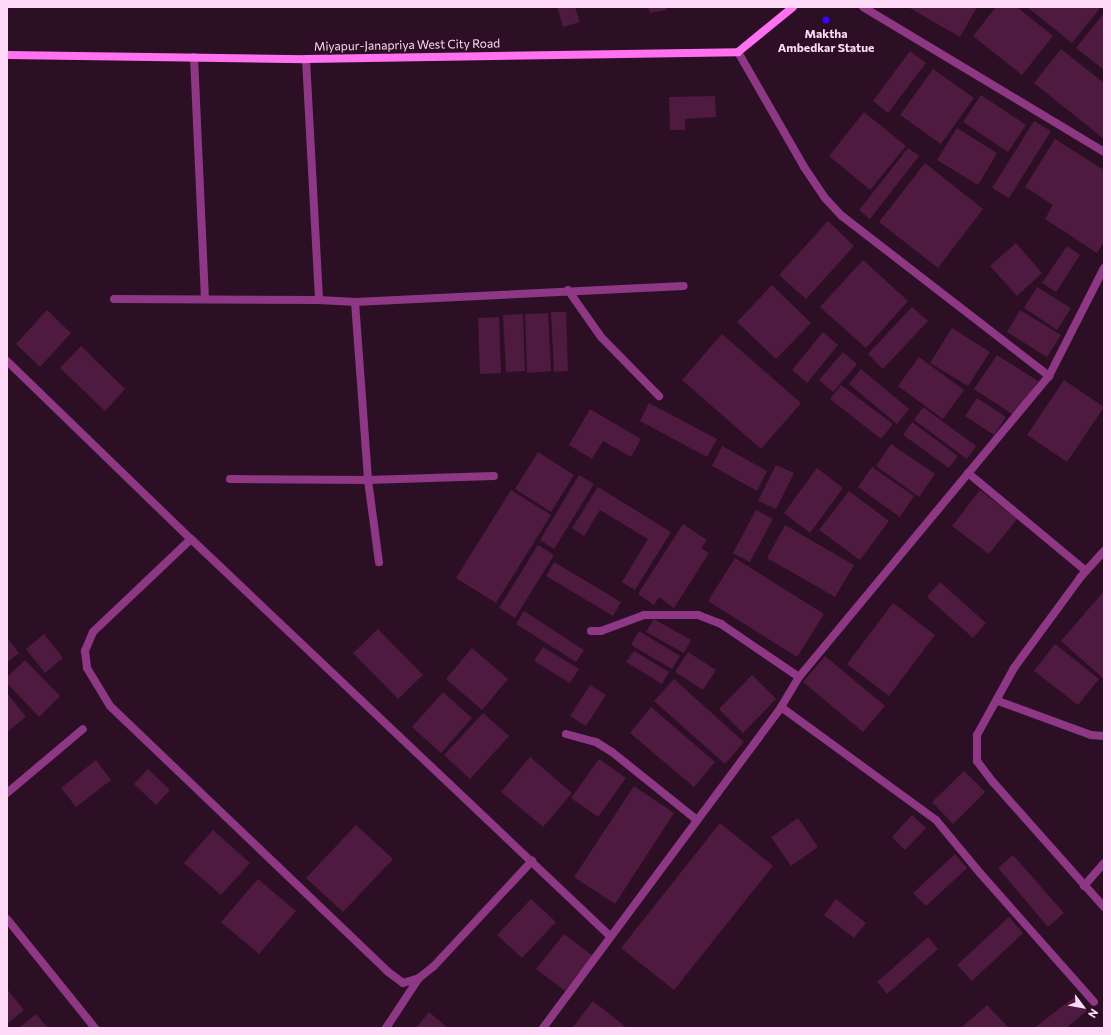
<!DOCTYPE html>
<html>
<head>
<meta charset="utf-8">
<style>
	body { margin:0 }
	#map { position:relative; width:1111px; height:1035px; overflow:hidden; background:#2c0f25; font-family:Commissioner,sans-serif }
	div>[style] { position:absolute }
	.building>* { inset:0; background:#4e1a3f }
	.street>* { height:8px; margin:-4px; padding:0 4px; transform-origin:4px; border-radius:4px; background:#8e3784 }
	.secondary>* { height:8px; margin:-4px; padding:0 4px; transform-origin:4px; border-radius:4px; background:#ff71f0 }
	.dots>* { width:11px; height:11px; translate:-50% -50%; box-sizing:border-box; border:2px solid #2c0f25; border-radius:50% }
	span { translate:-50% -50%; white-space:nowrap; text-align:center; line-height:1.15; -webkit-text-stroke:3px #2c0f25; paint-order:stroke }
	.poi-label { font-size:12px; color:#ffdaf8; font-weight:700 }
	.street-label { font-size:12px; color:#ffdaf8 }
	.frame { position:absolute; inset:0; border:8px solid #ffdaf8; pointer-events:none }
	.north { position:absolute; left:1063px; top:987px; width:40px; height:40px; -webkit-text-stroke:3px #2c0f25; paint-order:stroke; rotate:122deg; font-size:11px; font-weight:700; line-height:16px; text-align:center; color:#ffdaf8 }
	.north::after { content:''; display:block; margin:auto; width:14px; height:18px; background:#ffdaf8; clip-path:polygon(50% 0,100% 100%,50% 72%,0 100%) }
</style>
</head>
<body>
<div id="map">
	<div class="building">
		<div style="clip-path:polygon(557px 7px,575px 7px,580px 22px,563px 27px)"></div>
		<div style="clip-path:polygon(648px 7px,666px 7px,666px 10px,650px 13px)"></div>
		<div style="clip-path:polygon(908px 7px,977px 7px,960px 37px)"></div>
		<div style="clip-path:polygon(996px 7px,1017px 7px,1053px 36px,1022px 75px,973px 36px)"></div>
		<div style="clip-path:polygon(1027px 7px,1101px 7px,1072px 43px)"></div>
		<div style="clip-path:polygon(1104px 13px,1104px 70px,1076px 48px)"></div>
		<div style="clip-path:polygon(1061px 49px,1104px 83px,1104px 139px,1034px 83px)"></div>
		<div style="clip-path:polygon(910px 51px,926px 63px,888px 113px,873px 101px)"></div>
		<div style="clip-path:polygon(933px 69px,974px 98px,941px 144px,900px 115px)"></div>
		<div style="clip-path:polygon(981px 95px,1026px 125px,1008px 152px,963px 122px)"></div>
		<div style="clip-path:polygon(715px 96px,716px 117px,685px 119px,685px 130px,670px 130px,669px 97px)"></div>
		<div style="clip-path:polygon(864px 112px,906px 146px,870px 190px,829px 156px)"></div>
		<div style="clip-path:polygon(1034px 121px,1051px 131px,1009px 198px,992px 188px)"></div>
		<div style="clip-path:polygon(957px 128px,997px 153px,978px 185px,937px 160px)"></div>
		<div style="clip-path:polygon(1055px 139px,1104px 170px,1104px 242px,1097px 253px,1045px 219px,1053px 205px,1025px 187px)"></div>
		<div style="clip-path:polygon(908px 148px,919px 156px,870px 219px,859px 210px)"></div>
		<div style="clip-path:polygon(925px 163px,983px 209px,938px 268px,879px 222px)"></div>
		<div style="clip-path:polygon(828px 221px,854px 246px,806px 299px,779px 275px)"></div>
		<div style="clip-path:polygon(1016px 243px,1042px 273px,1017px 296px,990px 266px)"></div>
		<div style="clip-path:polygon(1067px 246px,1080px 255px,1056px 292px,1042px 283px)"></div>
		<div style="clip-path:polygon(863px 260px,908px 301px,866px 348px,820px 307px)"></div>
		<div style="clip-path:polygon(772px 285px,811px 323px,776px 359px,737px 322px)"></div>
		<div style="clip-path:polygon(1037px 287px,1071px 308px,1057px 330px,1024px 308px)"></div>
		<div style="clip-path:polygon(912px 307px,928px 321px,883px 369px,868px 354px)"></div>
		<div style="clip-path:polygon(47px 310px,71px 333px,40px 367px,16px 344px)"></div>
		<div style="clip-path:polygon(1020px 310px,1061px 335px,1047px 357px,1007px 332px)"></div>
		<div style="clip-path:polygon(551px 312px,566px 312px,568px 371px,554px 372px)"></div>
		<div style="clip-path:polygon(548px 313px,551px 371px,527px 373px,525px 314px)"></div>
		<div style="clip-path:polygon(523px 314px,525px 371px,506px 372px,503px 315px)"></div>
		<div style="clip-path:polygon(499px 317px,501px 373px,480px 374px,478px 318px)"></div>
		<div style="clip-path:polygon(952px 328px,990px 352px,968px 386px,930px 363px)"></div>
		<div style="clip-path:polygon(823px 332px,838px 345px,807px 383px,792px 370px)"></div>
		<div style="clip-path:polygon(722px 334px,801px 403px,761px 449px,682px 380px)"></div>
		<div style="clip-path:polygon(81px 346px,125px 389px,105px 411px,60px 368px)"></div>
		<div style="clip-path:polygon(843px 352px,857px 364px,833px 392px,819px 380px)"></div>
		<div style="clip-path:polygon(997px 355px,1038px 381px,1015px 416px,974px 389px)"></div>
		<div style="clip-path:polygon(919px 357px,964px 390px,943px 419px,898px 386px)"></div>
		<div style="clip-path:polygon(861px 369px,909px 409px,897px 424px,849px 384px)"></div>
		<div style="clip-path:polygon(1064px 380px,1104px 407px,1067px 462px,1027px 435px)"></div>
		<div style="clip-path:polygon(841px 385px,893px 424px,881px 439px,830px 399px)"></div>
		<div style="clip-path:polygon(977px 398px,1006px 417px,994px 435px,965px 416px)"></div>
		<div style="clip-path:polygon(649px 403px,717px 439px,707px 457px,640px 421px)"></div>
		<div style="clip-path:polygon(923px 407px,976px 446px,967px 459px,914px 420px)"></div>
		<div style="clip-path:polygon(590px 409px,641px 439px,631px 457px,603px 441px,592px 459px,569px 445px)"></div>
		<div style="clip-path:polygon(912px 422px,958px 456px,949px 468px,903px 435px)"></div>
		<div style="clip-path:polygon(891px 444px,935px 474px,919px 497px,876px 466px)"></div>
		<div style="clip-path:polygon(722px 446px,767px 471px,757px 491px,712px 466px)"></div>
		<div style="clip-path:polygon(538px 452px,574px 475px,551px 512px,515px 489px)"></div>
		<div style="clip-path:polygon(776px 465px,794px 473px,776px 509px,758px 501px)"></div>
		<div style="clip-path:polygon(872px 467px,914px 496px,900px 517px,858px 487px)"></div>
		<div style="clip-path:polygon(817px 468px,843px 488px,810px 533px,784px 513px)"></div>
		<div style="clip-path:polygon(579px 475px,594px 484px,554px 549px,540px 540px)"></div>
		<div style="clip-path:polygon(598px 487px,671px 532px,635px 590px,622px 582px,648px 539px,600px 510px,584px 536px,572px 528px)"></div>
		<div style="clip-path:polygon(511px 490px,551px 515px,496px 603px,456px 578px)"></div>
		<div style="clip-path:polygon(980px 490px,1017px 519px,989px 554px,952px 526px)"></div>
		<div style="clip-path:polygon(849px 491px,889px 521px,860px 560px,819px 530px)"></div>
		<div style="clip-path:polygon(756px 510px,773px 519px,750px 562px,733px 553px)"></div>
		<div style="clip-path:polygon(683px 524px,707px 540px,701px 548px,709px 553px,674px 608px,659px 597px,654px 605px,638px 594px)"></div>
		<div style="clip-path:polygon(785px 525px,854px 565px,835px 597px,767px 558px)"></div>
		<div style="clip-path:polygon(538px 545px,554px 555px,515px 618px,499px 608px)"></div>
		<div style="clip-path:polygon(735px 558px,824px 614px,797px 657px,708px 601px)"></div>
		<div style="clip-path:polygon(554px 562px,621px 602px,613px 616px,546px 576px)"></div>
		<div style="clip-path:polygon(940px 582px,986px 623px,973px 638px,927px 597px)"></div>
		<div style="clip-path:polygon(1104px 591px,1104px 679px,1061px 641px)"></div>
		<div style="clip-path:polygon(893px 603px,935px 635px,889px 696px,847px 664px)"></div>
		<div style="clip-path:polygon(524px 611px,584px 650px,576px 662px,516px 624px)"></div>
		<div style="clip-path:polygon(654px 619px,691px 640px,684px 653px,646px 632px)"></div>
		<div style="clip-path:polygon(378px 629px,423px 675px,398px 699px,353px 653px)"></div>
		<div style="clip-path:polygon(639px 631px,680px 656px,672px 669px,631px 645px)"></div>
		<div style="clip-path:polygon(44px 634px,63px 658px,45px 673px,26px 649px)"></div>
		<div style="clip-path:polygon(7px 638px,19px 653px,7px 662px)"></div>
		<div style="clip-path:polygon(1055px 644px,1099px 679px,1078px 705px,1034px 671px)"></div>
		<div style="clip-path:polygon(543px 647px,579px 669px,570px 683px,534px 661px)"></div>
		<div style="clip-path:polygon(472px 648px,508px 679px,482px 710px,446px 679px)"></div>
		<div style="clip-path:polygon(634px 651px,669px 672px,662px 684px,626px 662px)"></div>
		<div style="clip-path:polygon(688px 652px,716px 670px,703px 690px,675px 672px)"></div>
		<div style="clip-path:polygon(825px 656px,885px 706px,863px 732px,803px 682px)"></div>
		<div style="clip-path:polygon(25px 660px,60px 696px,39px 717px,7px 683px,7px 677px)"></div>
		<div style="clip-path:polygon(752px 675px,776px 699px,743px 733px,719px 709px)"></div>
		<div style="clip-path:polygon(674px 679px,744px 742px,725px 764px,654px 701px)"></div>
		<div style="clip-path:polygon(590px 685px,606px 695px,586px 726px,570px 716px)"></div>
		<div style="clip-path:polygon(443px 692px,472px 718px,441px 753px,412px 727px)"></div>
		<div style="clip-path:polygon(7px 693px,26px 717px,7px 732px)"></div>
		<div style="clip-path:polygon(651px 707px,715px 762px,694px 787px,630px 733px)"></div>
		<div style="clip-path:polygon(483px 713px,509px 736px,470px 779px,444px 755px)"></div>
		<div style="clip-path:polygon(530px 757px,572px 793px,543px 827px,501px 792px)"></div>
		<div style="clip-path:polygon(599px 759px,626px 778px,598px 817px,571px 798px)"></div>
		<div style="clip-path:polygon(96px 760px,111px 780px,76px 807px,61px 788px)"></div>
		<div style="clip-path:polygon(148px 769px,170px 790px,156px 805px,134px 784px)"></div>
		<div style="clip-path:polygon(964px 771px,985px 792px,953px 824px,932px 802px)"></div>
		<div style="clip-path:polygon(634px 786px,674px 813px,615px 904px,574px 877px)"></div>
		<div style="clip-path:polygon(912px 815px,926px 828px,905px 850px,892px 837px)"></div>
		<div style="clip-path:polygon(798px 818px,818px 847px,791px 866px,771px 837px)"></div>
		<div style="clip-path:polygon(720px 823px,773px 866px,674px 990px,621px 948px)"></div>
		<div style="clip-path:polygon(356px 825px,393px 859px,343px 912px,306px 878px)"></div>
		<div style="clip-path:polygon(213px 830px,250px 863px,221px 895px,184px 863px)"></div>
		<div style="clip-path:polygon(955px 854px,967px 868px,926px 906px,913px 893px)"></div>
		<div style="clip-path:polygon(1013px 855px,1064px 913px,1048px 927px,998px 868px)"></div>
		<div style="clip-path:polygon(258px 879px,296px 911px,259px 954px,221px 922px)"></div>
		<div style="clip-path:polygon(531px 899px,556px 922px,522px 958px,497px 935px)"></div>
		<div style="clip-path:polygon(836px 899px,866px 923px,854px 938px,824px 915px)"></div>
		<div style="clip-path:polygon(1009px 917px,1023px 933px,972px 981px,957px 965px)"></div>
		<div style="clip-path:polygon(564px 934px,593px 956px,565px 991px,536px 969px)"></div>
		<div style="clip-path:polygon(928px 937px,938px 949px,887px 994px,877px 982px)"></div>
		<div style="clip-path:polygon(7px 989px,24px 1010px,7px 1024px)"></div>
		<div style="clip-path:polygon(1076px 996px,1087px 1011px,1066px 1028px,1034px 1028px)"></div>
		<div style="clip-path:polygon(593px 1001px,627px 1028px,572px 1028px)"></div>
		<div style="clip-path:polygon(987px 1005px,1009px 1028px,961px 1028px)"></div>
		<div style="clip-path:polygon(429px 1012px,448px 1028px,416px 1028px)"></div>
		<div style="clip-path:polygon(36px 1014px,48px 1028px,19px 1028px)"></div>
	</div>
	<div class="street">
		<div style="left:863px;top:7px;width:281px;rotate:31deg"></div>
		<div style="left:738px;top:52px;width:133px;rotate:60.1deg"></div>
		<div style="left:804px;top:167px;width:36px;rotate:56deg"></div>
		<div style="left:824px;top:197px;width:26px;rotate:47deg"></div>
		<div style="left:842px;top:216px;width:262px;rotate:37.7deg"></div>
		<div style="left:194px;top:57px;width:242px;rotate:87.4deg"></div>
		<div style="left:306px;top:59px;width:241px;rotate:86.9deg"></div>
		<div style="left:319px;top:300px;width:36px;rotate:3deg"></div>
		<div style="left:355px;top:302px;width:329px;rotate:-2.8deg"></div>
		<div style="left:568px;top:290px;width:57px;rotate:54.9deg"></div>
		<div style="left:601px;top:337px;width:83px;rotate:45.5deg"></div>
		<div style="left:114px;top:299px;width:205px;rotate:0.3deg"></div>
		<div style="left:355px;top:302px;width:178px;rotate:85.8deg"></div>
		<div style="left:368px;top:480px;width:83px;rotate:82.4deg"></div>
		<div style="left:7px;top:361px;width:256px;rotate:44.1deg"></div>
		<div style="left:191px;top:539px;width:577px;rotate:43.46deg"></div>
		<div style="left:968px;top:473px;width:153px;rotate:39.7deg"></div>
		<div style="left:230px;top:479px;width:138px;rotate:0.4deg"></div>
		<div style="left:368px;top:480px;width:126px;rotate:-1.8deg"></div>
		<div style="left:191px;top:539px;width:135px;rotate:136.5deg"></div>
		<div style="left:93px;top:632px;width:21px;rotate:113deg"></div>
		<div style="left:85px;top:651px;width:17px;rotate:83deg"></div>
		<div style="left:87px;top:668px;width:44px;rotate:58.8deg"></div>
		<div style="left:110px;top:706px;width:383px;rotate:43.7deg"></div>
		<div style="left:387px;top:971px;width:20px;rotate:37deg"></div>
		<div style="left:403px;top:983px;width:17px;rotate:-17deg"></div>
		<div style="left:419px;top:978px;width:19px;rotate:-39deg"></div>
		<div style="left:434px;top:966px;width:144px;rotate:-47deg"></div>
		<div style="left:1104px;top:551px;width:36px;rotate:132deg"></div>
		<div style="left:1080px;top:578px;width:112px;rotate:126.3deg"></div>
		<div style="left:1014px;top:668px;width:77px;rotate:118.9deg"></div>
		<div style="left:977px;top:735px;width:26px;rotate:90deg"></div>
		<div style="left:977px;top:761px;width:26px;rotate:53deg"></div>
		<div style="left:993px;top:782px;width:167px;rotate:48.4deg"></div>
		<div style="left:591px;top:631px;width:10px"></div>
		<div style="left:601px;top:631px;width:46px;rotate:-20.4deg"></div>
		<div style="left:644px;top:615px;width:54px"></div>
		<div style="left:698px;top:615px;width:25px;rotate:21deg"></div>
		<div style="left:721px;top:624px;width:94px;rotate:34.2deg"></div>
		<div style="left:998px;top:701px;width:99px;rotate:20.1deg"></div>
		<div style="left:1091px;top:735px;width:13px;rotate:4deg"></div>
		<div style="left:781px;top:707px;width:192px;rotate:36.1deg"></div>
		<div style="left:936px;top:820px;width:69px;rotate:50.3deg"></div>
		<div style="left:980px;top:873px;width:172px;rotate:48.5deg"></div>
		<div style="left:566px;top:734px;width:31px;rotate:15deg"></div>
		<div style="left:596px;top:742px;width:19px;rotate:32deg"></div>
		<div style="left:612px;top:752px;width:109px;rotate:38.7deg"></div>
		<div style="left:7px;top:793px;width:99px;rotate:-40.1deg"></div>
		<div style="left:1084px;top:886px;width:30px;rotate:-49deg"></div>
		<div style="left:7px;top:919px;width:140px;rotate:51.1deg"></div>
		<div style="left:386px;top:1028px;width:60px;rotate:-56.6deg"></div>
		<div style="left:543px;top:1028px;width:400px;rotate:-53.4deg"></div>
		<div style="left:781px;top:707px;width:35px;rotate:-59deg"></div>
		<div style="left:799px;top:677px;width:391px;rotate:-50.3deg"></div>
		<div style="left:1049px;top:376px;width:121px;rotate:-63deg"></div>
	</div>
	<div class="secondary">
		<div style="left:7px;top:55px;width:299px;rotate:0.8deg"></div>
		<div style="left:306px;top:59px;width:432px;rotate:-0.9deg"></div>
		<div style="left:738px;top:52px;width:71px;rotate:-39.3deg"></div>
	</div>
	<div class="dots">
		<div style="left:826px;top:20px;background:#3306ff"></div>
	</div>
	<div class="poi-label">
		<span style="left:826px;top:41px">Maktha<br>Ambedkar Statue</span>
	</div>
	<div class="street-label">
		<span style="left:407px;top:45px;rotate:-1deg">Miyapur-Janapriya West City Road</span>
	</div>
	<div class="frame"></div>
	<div class="north">N</div>
</div>
</body>
</html>
